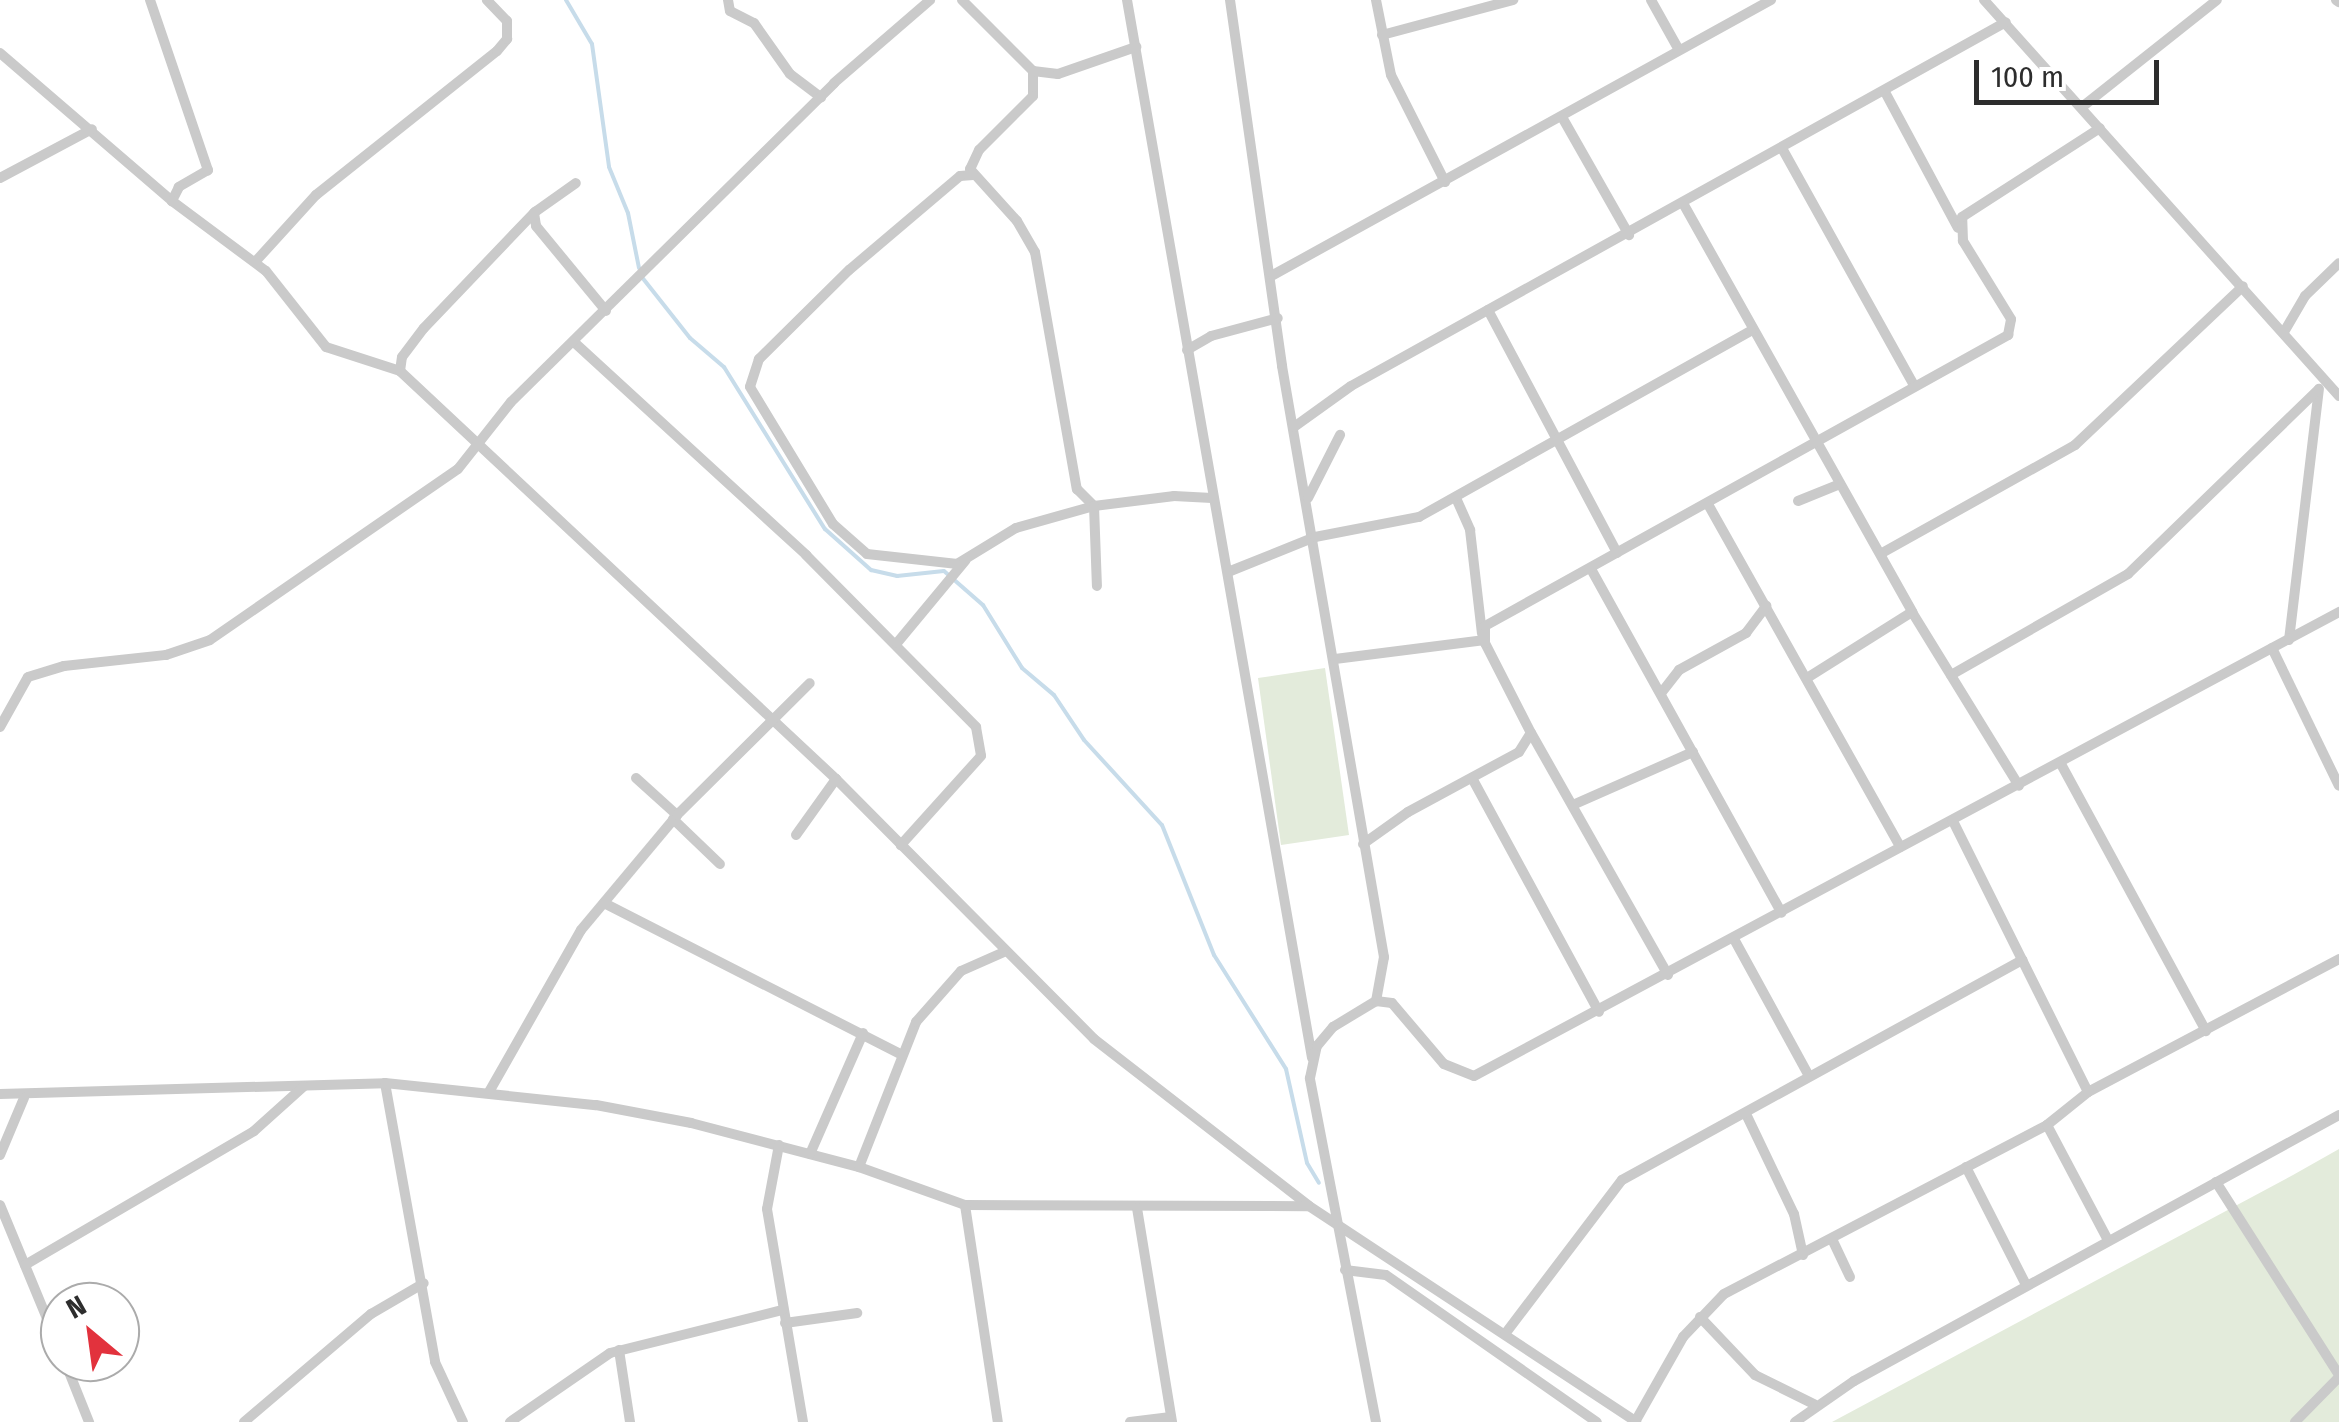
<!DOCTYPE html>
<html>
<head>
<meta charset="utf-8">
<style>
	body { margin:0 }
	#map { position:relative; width:2339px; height:1422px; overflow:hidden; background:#fff; font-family:"Fira Sans Condensed",sans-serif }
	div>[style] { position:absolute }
	.green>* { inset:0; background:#e3ebdb }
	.stream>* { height:4px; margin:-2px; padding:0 2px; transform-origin:2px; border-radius:2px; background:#c7dcea }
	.street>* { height:10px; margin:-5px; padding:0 5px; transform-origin:5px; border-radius:5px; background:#cacaca }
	span { translate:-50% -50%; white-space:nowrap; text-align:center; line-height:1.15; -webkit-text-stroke:10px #fff; paint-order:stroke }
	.north { position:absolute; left:40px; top:1282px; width:100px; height:100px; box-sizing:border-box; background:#fff; border:2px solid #ababab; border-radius:50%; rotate:331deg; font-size:28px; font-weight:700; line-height:40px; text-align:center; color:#2d2d2d }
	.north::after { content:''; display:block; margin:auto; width:35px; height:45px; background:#e2323d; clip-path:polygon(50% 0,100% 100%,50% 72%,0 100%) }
	.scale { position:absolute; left:1974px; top:60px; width:185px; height:45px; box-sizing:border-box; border:5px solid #2d2d2d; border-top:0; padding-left:12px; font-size:30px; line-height:35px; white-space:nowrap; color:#2d2d2d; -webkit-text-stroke:8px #fff; paint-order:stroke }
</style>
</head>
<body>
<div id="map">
	<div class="green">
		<div style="clip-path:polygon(1325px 668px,1349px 835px,1281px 845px,1258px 678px)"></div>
		<div style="clip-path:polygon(2339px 1149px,2339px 1422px,1832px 1422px,2293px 1175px)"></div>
	</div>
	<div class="stream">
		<div style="left:566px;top:0;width:51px;rotate:59.4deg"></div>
		<div style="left:592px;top:44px;width:124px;rotate:82.1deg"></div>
		<div style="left:609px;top:167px;width:50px;rotate:67.6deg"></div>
		<div style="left:628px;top:213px;width:56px;rotate:78.7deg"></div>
		<div style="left:641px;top:276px;width:79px;rotate:51.7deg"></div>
		<div style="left:690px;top:338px;width:45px;rotate:40.5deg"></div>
		<div style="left:724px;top:367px;width:191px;rotate:58.1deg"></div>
		<div style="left:825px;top:529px;width:62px;rotate:41.7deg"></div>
		<div style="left:871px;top:570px;width:27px;rotate:13deg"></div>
		<div style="left:897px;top:576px;width:47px;rotate:-6.1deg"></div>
		<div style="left:944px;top:571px;width:52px;rotate:41.1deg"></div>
		<div style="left:983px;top:605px;width:74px;rotate:58.2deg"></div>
		<div style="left:1022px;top:668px;width:42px;rotate:40.2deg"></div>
		<div style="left:1054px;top:695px;width:54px;rotate:56.3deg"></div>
		<div style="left:1084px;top:740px;width:115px;rotate:47.5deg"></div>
		<div style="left:1162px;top:825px;width:140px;rotate:68.2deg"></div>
		<div style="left:1214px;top:955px;width:135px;rotate:57.7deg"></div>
		<div style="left:1286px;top:1069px;width:96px;rotate:77.4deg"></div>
		<div style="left:1307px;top:1163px;width:23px;rotate:59deg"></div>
	</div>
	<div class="street">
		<div style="left:150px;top:0;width:180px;rotate:71.2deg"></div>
		<div style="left:208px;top:170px;width:34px;rotate:150deg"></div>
		<div style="left:179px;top:187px;width:16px;rotate:117deg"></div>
		<div style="left:728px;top:0;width:11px;rotate:80deg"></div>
		<div style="left:730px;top:11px;width:27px;rotate:27deg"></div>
		<div style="left:754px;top:23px;width:62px;rotate:54.8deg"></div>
		<div style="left:790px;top:74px;width:39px;rotate:37deg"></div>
		<div style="left:962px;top:0;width:100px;rotate:45deg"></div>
		<div style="left:1033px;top:71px;width:25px;rotate:90deg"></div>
		<div style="left:1033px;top:96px;width:76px;rotate:135deg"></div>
		<div style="left:979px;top:150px;width:21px;rotate:115deg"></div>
		<div style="left:970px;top:169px;width:70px;rotate:47.9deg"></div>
		<div style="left:1017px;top:221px;width:36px;rotate:60deg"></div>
		<div style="left:1035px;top:252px;width:241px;rotate:80deg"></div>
		<div style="left:1077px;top:489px;width:24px;rotate:45deg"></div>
		<div style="left:1094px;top:506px;width:81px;rotate:-7.1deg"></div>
		<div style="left:1174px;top:496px;width:38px;rotate:3deg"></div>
		<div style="left:1127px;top:0;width:1074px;rotate:80.08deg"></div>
		<div style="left:1230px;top:0;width:370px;rotate:81.9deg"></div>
		<div style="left:1282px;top:366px;width:600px;rotate:80.21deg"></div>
		<div style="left:1384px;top:957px;width:45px;rotate:100.3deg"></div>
		<div style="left:1376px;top:0;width:76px;rotate:78.7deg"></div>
		<div style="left:1391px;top:75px;width:120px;rotate:63.2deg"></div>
		<div style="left:1651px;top:0;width:57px;rotate:60.8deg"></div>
		<div style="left:1984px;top:0;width:532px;rotate:48.12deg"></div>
		<div style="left:2336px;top:0;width:4px;rotate:34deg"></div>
		<div style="left:1382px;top:35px;width:136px;rotate:-15deg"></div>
		<div style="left:0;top:53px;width:227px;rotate:40.7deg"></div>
		<div style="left:172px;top:201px;width:117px;rotate:36.7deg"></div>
		<div style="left:266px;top:271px;width:97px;rotate:51.7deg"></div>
		<div style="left:326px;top:347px;width:78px;rotate:18deg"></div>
		<div style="left:400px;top:371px;width:597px;rotate:43.1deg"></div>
		<div style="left:836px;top:779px;width:366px;rotate:45.2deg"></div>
		<div style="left:1094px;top:1039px;width:272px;rotate:37.8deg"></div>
		<div style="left:1309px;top:1206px;width:392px;rotate:33.4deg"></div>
		<div style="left:1033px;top:71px;width:25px;rotate:7deg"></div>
		<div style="left:1058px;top:74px;width:83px;rotate:-19.1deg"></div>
		<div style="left:1885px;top:92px;width:154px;rotate:61.8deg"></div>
		<div style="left:2082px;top:107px;width:172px;rotate:-38.4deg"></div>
		<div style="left:1562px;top:117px;width:136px;rotate:60.4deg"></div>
		<div style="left:1783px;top:150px;width:268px;rotate:60.9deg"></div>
		<div style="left:973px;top:175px;width:13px;rotate:176deg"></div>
		<div style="left:960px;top:176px;width:145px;rotate:139.7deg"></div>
		<div style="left:849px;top:270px;width:127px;rotate:135.3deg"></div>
		<div style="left:759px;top:359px;width:29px;rotate:108deg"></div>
		<div style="left:750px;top:387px;width:160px;rotate:58.8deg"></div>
		<div style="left:833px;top:524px;width:45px;rotate:41.4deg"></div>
		<div style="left:867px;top:554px;width:91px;rotate:6.3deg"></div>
		<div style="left:957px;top:564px;width:69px;rotate:-31.4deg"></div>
		<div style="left:1016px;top:528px;width:81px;rotate:-15.8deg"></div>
		<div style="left:1094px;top:506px;width:80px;rotate:87.9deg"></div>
		<div style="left:0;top:178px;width:104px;rotate:-28deg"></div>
		<div style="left:1684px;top:205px;width:467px;rotate:60.7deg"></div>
		<div style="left:1912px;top:612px;width:204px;rotate:58.4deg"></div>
		<div style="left:534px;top:213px;width:13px;rotate:81deg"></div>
		<div style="left:536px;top:226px;width:110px;rotate:50.5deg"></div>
		<div style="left:255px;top:262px;width:91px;rotate:-47.7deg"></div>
		<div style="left:316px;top:195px;width:231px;rotate:-38.5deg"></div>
		<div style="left:497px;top:51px;width:16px;rotate:-50deg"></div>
		<div style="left:507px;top:39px;width:18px;rotate:-90deg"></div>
		<div style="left:507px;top:21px;width:29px;rotate:-134deg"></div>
		<div style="left:1273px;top:275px;width:569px;rotate:-28.91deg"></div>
		<div style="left:1488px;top:310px;width:275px;rotate:62deg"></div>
		<div style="left:2284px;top:332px;width:42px;rotate:-59.7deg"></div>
		<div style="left:2305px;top:296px;width:47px;rotate:-44.1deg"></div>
		<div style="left:575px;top:343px;width:314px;rotate:42.5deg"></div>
		<div style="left:806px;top:555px;width:242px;rotate:45.3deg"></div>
		<div style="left:976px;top:727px;width:29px;rotate:80deg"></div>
		<div style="left:981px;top:756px;width:120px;rotate:132deg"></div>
		<div style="left:1187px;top:350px;width:28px;rotate:-30deg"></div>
		<div style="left:1211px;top:336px;width:69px;rotate:-15deg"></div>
		<div style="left:400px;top:371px;width:14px;rotate:-82deg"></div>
		<div style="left:402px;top:357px;width:36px;rotate:-53deg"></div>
		<div style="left:424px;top:328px;width:161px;rotate:-46.3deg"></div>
		<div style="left:535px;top:212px;width:50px;rotate:-35.3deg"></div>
		<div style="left:1294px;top:427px;width:70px;rotate:-35.7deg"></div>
		<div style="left:1351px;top:386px;width:749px;rotate:-29.06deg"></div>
		<div style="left:1308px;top:498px;width:71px;rotate:-63.1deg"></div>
		<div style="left:1456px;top:498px;width:35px;rotate:66deg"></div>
		<div style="left:1470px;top:530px;width:104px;rotate:83.4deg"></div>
		<div style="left:1798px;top:501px;width:45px;rotate:-22deg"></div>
		<div style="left:1709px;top:506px;width:391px;rotate:60.7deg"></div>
		<div style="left:1882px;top:553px;width:221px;rotate:-29.2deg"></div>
		<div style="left:2075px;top:445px;width:231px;rotate:-43.4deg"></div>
		<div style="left:1591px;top:569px;width:393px;rotate:61deg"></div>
		<div style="left:1228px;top:572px;width:94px;rotate:-21.9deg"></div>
		<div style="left:1315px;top:537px;width:106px;rotate:-10.9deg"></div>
		<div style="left:1419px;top:517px;width:381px;rotate:-29.3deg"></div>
		<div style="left:2289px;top:640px;width:253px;rotate:-83.2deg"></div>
		<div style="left:897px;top:643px;width:107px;rotate:-50.3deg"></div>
		<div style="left:2272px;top:648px;width:153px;rotate:64.1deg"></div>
		<div style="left:1335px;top:659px;width:151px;rotate:-7.2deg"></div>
		<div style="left:1951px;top:675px;width:204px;rotate:-29.7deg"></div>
		<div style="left:2128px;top:574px;width:264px;rotate:-44.1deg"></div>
		<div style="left:1807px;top:678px;width:124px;rotate:-32.2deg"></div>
		<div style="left:1662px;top:692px;width:28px;rotate:-52deg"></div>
		<div style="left:1679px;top:670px;width:77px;rotate:-28.9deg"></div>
		<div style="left:1746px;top:633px;width:34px;rotate:-53deg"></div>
		<div style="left:0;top:727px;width:57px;rotate:-60.8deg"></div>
		<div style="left:28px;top:677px;width:38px;rotate:-17deg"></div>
		<div style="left:64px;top:666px;width:103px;rotate:-6.2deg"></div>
		<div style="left:166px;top:655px;width:46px;rotate:-18.8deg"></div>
		<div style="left:210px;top:640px;width:301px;rotate:-34.6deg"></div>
		<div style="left:458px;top:469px;width:85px;rotate:-51.7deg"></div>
		<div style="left:511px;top:402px;width:454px;rotate:-44.6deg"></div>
		<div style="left:834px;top:83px;width:127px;rotate:-40.8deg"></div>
		<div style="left:2061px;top:764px;width:304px;rotate:61.5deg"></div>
		<div style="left:636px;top:778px;width:55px;rotate:42.1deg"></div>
		<div style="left:1472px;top:778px;width:266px;rotate:61.5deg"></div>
		<div style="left:1575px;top:804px;width:129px;rotate:-23.8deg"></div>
		<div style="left:673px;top:819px;width:65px;rotate:43.8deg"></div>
		<div style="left:796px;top:835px;width:69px;rotate:-54.5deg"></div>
		<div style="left:1363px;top:844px;width:55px;rotate:-35.4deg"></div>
		<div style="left:1408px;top:812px;width:126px;rotate:-28.4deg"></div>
		<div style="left:1519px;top:752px;width:22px;rotate:-58deg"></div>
		<div style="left:604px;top:903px;width:332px;rotate:27deg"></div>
		<div style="left:1734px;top:939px;width:156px;rotate:61.3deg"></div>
		<div style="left:1668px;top:975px;width:278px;rotate:-119.5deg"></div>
		<div style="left:1531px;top:733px;width:101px;rotate:-117.1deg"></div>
		<div style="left:1485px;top:643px;width:17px;rotate:-90deg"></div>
		<div style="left:1485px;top:626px;width:599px;rotate:-29.09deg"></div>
		<div style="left:2008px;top:335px;width:16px;rotate:-79deg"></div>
		<div style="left:2011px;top:319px;width:92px;rotate:-121.6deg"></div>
		<div style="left:1963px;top:241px;width:24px;rotate:-92deg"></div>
		<div style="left:1962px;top:217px;width:164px;rotate:-32.8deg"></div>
		<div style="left:385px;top:1083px;width:283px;rotate:79.8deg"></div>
		<div style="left:435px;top:1362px;width:66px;rotate:65deg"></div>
		<div style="left:489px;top:1092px;width:186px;rotate:-60.4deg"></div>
		<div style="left:581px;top:930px;width:150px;rotate:-50.1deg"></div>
		<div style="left:677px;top:815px;width:187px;rotate:-44.8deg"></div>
		<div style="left:2088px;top:1092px;width:284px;rotate:-27.9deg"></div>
		<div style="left:0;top:1094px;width:385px;rotate:-1.6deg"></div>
		<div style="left:385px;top:1083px;width:212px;rotate:6deg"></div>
		<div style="left:596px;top:1105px;width:97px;rotate:10.7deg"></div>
		<div style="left:691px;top:1123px;width:174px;rotate:14.7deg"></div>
		<div style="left:859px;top:1167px;width:113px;rotate:19.7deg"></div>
		<div style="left:965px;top:1205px;width:343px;rotate:0.2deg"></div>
		<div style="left:1746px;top:1114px;width:111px;rotate:64.4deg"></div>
		<div style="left:1794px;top:1214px;width:42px;rotate:77.6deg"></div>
		<div style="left:2047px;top:1125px;width:130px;rotate:62.1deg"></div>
		<div style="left:779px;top:1145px;width:65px;rotate:100.6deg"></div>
		<div style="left:767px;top:1209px;width:216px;rotate:80.4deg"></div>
		<div style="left:810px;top:1154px;width:132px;rotate:-66.3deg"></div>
		<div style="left:0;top:1155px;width:62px;rotate:-67.2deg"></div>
		<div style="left:859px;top:1167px;width:156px;rotate:-68.5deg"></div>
		<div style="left:916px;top:1022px;width:68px;rotate:-48.6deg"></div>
		<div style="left:961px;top:971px;width:47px;rotate:-23.8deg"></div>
		<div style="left:1966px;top:1167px;width:132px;rotate:63deg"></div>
		<div style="left:2216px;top:1182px;width:229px;rotate:57.5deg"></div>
		<div style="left:0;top:1205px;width:157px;rotate:67.5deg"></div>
		<div style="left:965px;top:1205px;width:219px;rotate:81.4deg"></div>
		<div style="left:1137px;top:1208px;width:217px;rotate:80.7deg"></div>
		<div style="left:1832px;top:1239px;width:42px;rotate:64.7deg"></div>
		<div style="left:25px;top:1265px;width:265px;rotate:-30.3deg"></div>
		<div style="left:254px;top:1131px;width:67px;rotate:-42deg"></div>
		<div style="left:1345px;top:1270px;width:41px;rotate:7deg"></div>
		<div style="left:1386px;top:1275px;width:257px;rotate:34.9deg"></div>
		<div style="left:1700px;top:1317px;width:80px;rotate:46.5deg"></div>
		<div style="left:1755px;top:1375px;width:66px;rotate:26.2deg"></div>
		<div style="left:785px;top:1323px;width:73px;rotate:-7.9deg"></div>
		<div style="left:1505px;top:1334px;width:193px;rotate:-52.8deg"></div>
		<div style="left:1622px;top:1180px;width:457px;rotate:-28.8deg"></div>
		<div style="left:619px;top:1350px;width:73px;rotate:81.3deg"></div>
		<div style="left:65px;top:1362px;width:65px;rotate:68.2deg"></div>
		<div style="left:244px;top:1422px;width:167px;rotate:-40.4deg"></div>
		<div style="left:371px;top:1314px;width:61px;rotate:-30.3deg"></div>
		<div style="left:510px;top:1422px;width:121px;rotate:-34.6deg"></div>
		<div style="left:610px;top:1353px;width:178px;rotate:-14deg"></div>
		<div style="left:1130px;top:1422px;width:41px;rotate:-7deg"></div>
		<div style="left:1376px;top:1422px;width:350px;rotate:-100.9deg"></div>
		<div style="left:1310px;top:1078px;width:33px;rotate:-78deg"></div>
		<div style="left:1317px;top:1046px;width:25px;rotate:-50deg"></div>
		<div style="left:1333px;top:1027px;width:50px;rotate:-31.2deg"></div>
		<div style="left:1376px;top:1001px;width:16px;rotate:7deg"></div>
		<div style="left:1392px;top:1003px;width:80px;rotate:49.6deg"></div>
		<div style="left:1444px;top:1064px;width:32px;rotate:22deg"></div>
		<div style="left:1474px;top:1076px;width:982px;rotate:-28.21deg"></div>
		<div style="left:1635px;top:1422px;width:98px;rotate:-60.5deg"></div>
		<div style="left:1683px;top:1337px;width:59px;rotate:-46.4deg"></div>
		<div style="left:1724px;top:1294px;width:365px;rotate:-27.6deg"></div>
		<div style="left:2047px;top:1125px;width:53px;rotate:-38.8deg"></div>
		<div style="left:2088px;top:1092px;width:303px;rotate:-116.5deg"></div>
		<div style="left:1795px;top:1422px;width:72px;rotate:-34.8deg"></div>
		<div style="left:1854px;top:1381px;width:553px;rotate:-28.74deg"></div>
		<div style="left:2295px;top:1422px;width:63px;rotate:-45.6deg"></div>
	</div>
	<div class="north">N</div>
	<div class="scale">100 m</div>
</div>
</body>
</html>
